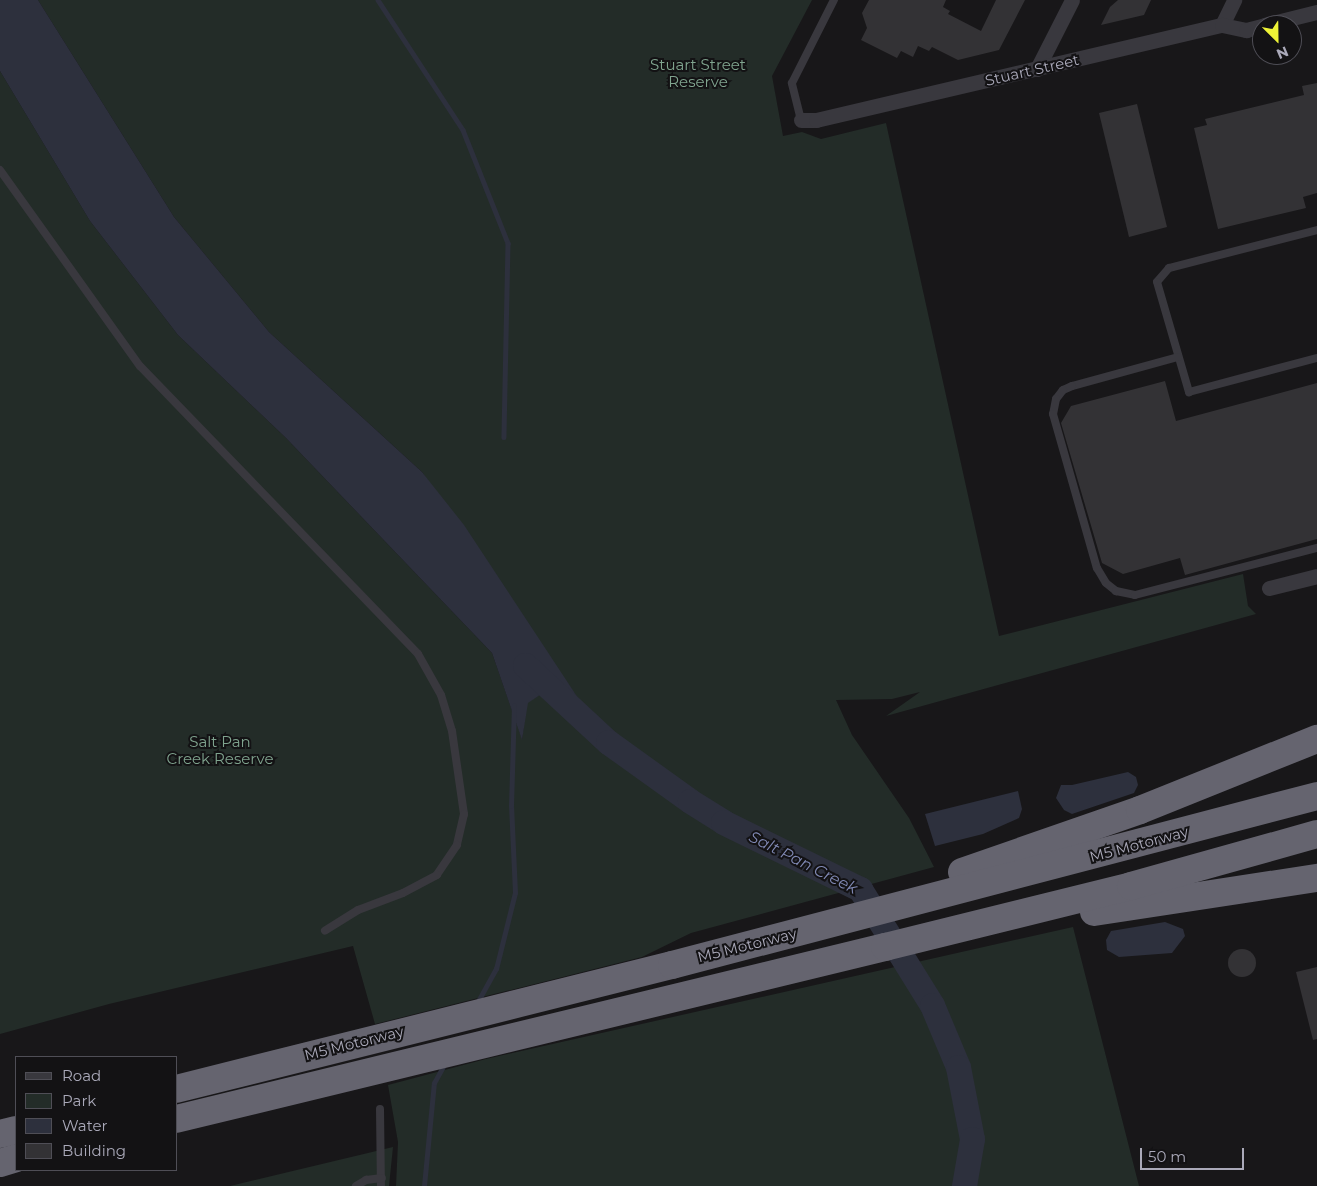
<!DOCTYPE html>
<html>
<head>
<meta charset="utf-8">
<style>
	body { margin:0 }
	#map { position:relative; width:1317px; height:1186px; overflow:hidden; background:#181719; font-family:Montserrat,sans-serif }
	div>[style] { position:absolute }
	.green>* { inset:0; background:#232c28 }
	.water>* { inset:0; background:#2d303d }
	.stream>* { height:4.5px; margin:-2.25px; padding:0 2.25px; transform-origin:2.25px; border-radius:2.25px; background:#2d303d }
	.river>* { height:25px; margin:-12.5px; padding:0 12.5px; transform-origin:12.5px; border-radius:12.5px; background:#2d303d }
	.building>* { inset:0; background:#333235 }
	.round { border-radius:50% }
	.lane>* { height:8px; margin:-4px; padding:0 4px; transform-origin:4px; border-radius:4px; background:#39383e }
	.street>* { height:15px; margin:-7.5px; padding:0 7.5px; transform-origin:7.5px; border-radius:7.5px; background:#39383e }
	.highway>* { height:28px; margin:-14px; padding:0 14px; transform-origin:14px; border-radius:14px; background:#65646f }
	span { translate:-50% -50%; white-space:nowrap; text-align:center; line-height:1.15; -webkit-text-stroke:4px #131214; paint-order:stroke }
	.park-label { font-size:15px; color:#80a48f }
	.street-label { font-size:15px; color:#aaa9b9 }
	.water-label { font-size:16px; color:#8089b4; font-style:italic }
	.legend { position:absolute; left:15px; top:1056px; width:162px; height:115px; box-sizing:border-box; background:#131214; border:1px solid #4f4e56; margin:0; padding:6px 9px; list-style:none; font-size:15px; color:#aaa9b9 }
	.legend li { display:flex; align-items:center; gap:10px; height:25px }
	.legend b { width:25px; border:1px solid #4f4e56 }
	.north { position:absolute; left:1252px; top:15px; width:50px; height:50px; box-sizing:border-box; background:#131214; border:1px solid #4f4e56; border-radius:50%; rotate:157deg; font-size:14px; font-weight:700; line-height:20px; text-align:center; color:#aaa9b9 }
	.north::after { content:''; display:block; margin:auto; width:18px; height:22px; background:#edf236; clip-path:polygon(50% 0,100% 100%,50% 72%,0 100%) }
	.scale { position:absolute; left:1140px; top:1148px; width:104px; height:22px; box-sizing:border-box; border:2px solid #aaa9b9; border-top:0; padding-left:6px; font-size:15px; line-height:18px; white-space:nowrap; color:#aaa9b9; -webkit-text-stroke:4px #131214; paint-order:stroke }
</style>
</head>
<body>
<div id="map">
	<div class="green">
		<div style="clip-path:polygon(38px 0,812px 0,772px 76px,783px 136px,802px 132px,821px 139px,886px 123px,999px 636px,1243px 574px,1248px 606px,1256px 614px,886px 716px,920px 692px,892px 699px,836px 700px,852px 735px,909px 818px,934px 867px,691px 933px,642px 957px,375px 1024px,353px 946px,109px 1004px,0 1034px,0 71px,90px 221px,178px 335px,286px 438px,492px 653px,522px 739px,527px 703px,552px 687px,577px 697px,422px 472px,269px 332px,174px 217px)"></div>
		<div style="clip-path:polygon(1073px 927px,1139px 1186px,396px 1186px,398px 1142px,388px 1085px,486px 1059px)"></div>
		<div style="clip-path:polygon(393px 1147px,389px 1186px,230px 1186px)"></div>
	</div>
	<div class="water">
		<div style="clip-path:polygon(0 0,38px 0,174px 217px,269px 332px,422px 472px,464px 525px,578px 698px,552px 687px,528px 703px,522px 740px,492px 653px,286px 438px,178px 335px,90px 221px,0 71px)"></div>
		<div style="clip-path:polygon(1128px 772px,1136px 777px,1138px 785px,1134px 793px,1072px 814px,1064px 810px,1056px 798px,1061px 785px,1072px 785px)"></div>
		<div style="clip-path:polygon(1018px 791px,1022px 809px,1019px 818px,983px 834px,935px 846px,925px 814px)"></div>
		<div style="clip-path:polygon(1165px 922px,1183px 929px,1185px 936px,1172px 953px,1119px 957px,1107px 950px,1106px 940px,1111px 931px)"></div>
	</div>
	<div class="stream">
		<div style="left:378px;top:0;width:155px;rotate:56.8deg"></div>
		<div style="left:463px;top:130px;width:122px;rotate:68.3deg"></div>
		<div style="left:508px;top:243px;width:194px;rotate:91.2deg"></div>
		<div style="left:477px;top:1003px;width:39px;rotate:-61deg"></div>
		<div style="left:496px;top:969px;width:78px;rotate:-76deg"></div>
		<div style="left:515px;top:893px;width:87px;rotate:-92.6deg"></div>
		<div style="left:511px;top:806px;width:100px;rotate:-88.3deg"></div>
		<div style="left:424px;top:1186px;width:103px;rotate:-84.5deg"></div>
		<div style="left:434px;top:1083px;width:21px;rotate:-61deg"></div>
	</div>
	<div class="river">
		<div style="left:525px;top:665px;width:113px;rotate:42.9deg"></div>
		<div style="left:608px;top:742px;width:101px;rotate:35.7deg"></div>
		<div style="left:690px;top:801px;width:39px;rotate:32deg"></div>
		<div style="left:723px;top:822px;width:153px;rotate:26.1deg"></div>
		<div style="left:860px;top:889px;width:137px;rotate:58.2deg"></div>
		<div style="left:932px;top:1005px;width:67px;rotate:67.2deg"></div>
		<div style="left:958px;top:1067px;width:73px;rotate:79deg"></div>
		<div style="left:972px;top:1139px;width:48px;rotate:99.7deg"></div>
	</div>
	<div class="building">
		<div style="clip-path:polygon(869px 0,946px 0,943px 7px,950px 11px,948px 14px,981px 31px,996px 0,1025px 0,999px 50px,958px 60px,932px 47px,929px 51px,918px 46px,913px 57px,901px 51px,897px 58px,861px 40px,867px 28px,862px 13px)"></div>
		<div style="clip-path:polygon(1118px 0,1151px 0,1144px 15px,1101px 25px,1110px 7px)"></div>
		<div style="clip-path:polygon(1317px 83px,1317px 193px,1303px 197px,1306px 208px,1218px 229px,1194px 128px,1207px 125px,1205px 119px,1304px 95px,1302px 86px)"></div>
		<div style="clip-path:polygon(1137px 104px,1167px 227px,1129px 237px,1099px 113px)"></div>
		<div style="clip-path:polygon(1165px 381px,1176px 421px,1317px 383px,1317px 539px,1185px 575px,1180px 558px,1123px 574px,1102px 563px,1061px 423px,1071px 406px)"></div>
		<div class="round" style="left:1228px;top:949px;width:28px;height:28px"></div>
		<div style="clip-path:polygon(1317px 967px,1317px 1039px,1313px 1040px,1296px 972px)"></div>
	</div>
	<div class="lane">
		<div style="left:801px;top:120px;width:38px;rotate:-104deg"></div>
		<div style="left:792px;top:83px;width:93px;rotate:-63.2deg"></div>
		<div style="left:0;top:170px;width:241px;rotate:54.5deg"></div>
		<div style="left:140px;top:366px;width:400px;rotate:46deg"></div>
		<div style="left:418px;top:654px;width:47px;rotate:60.7deg"></div>
		<div style="left:441px;top:695px;width:38px;rotate:73deg"></div>
		<div style="left:452px;top:731px;width:84px;rotate:81.8deg"></div>
		<div style="left:464px;top:814px;width:32px;rotate:103deg"></div>
		<div style="left:457px;top:845px;width:36px;rotate:124deg"></div>
		<div style="left:437px;top:875px;width:38px;rotate:152deg"></div>
		<div style="left:403px;top:893px;width:48px;rotate:159.3deg"></div>
		<div style="left:358px;top:910px;width:39px;rotate:148deg"></div>
		<div style="left:1317px;top:230px;width:153px;rotate:165.6deg"></div>
		<div style="left:1169px;top:268px;width:18px;rotate:131deg"></div>
		<div style="left:1157px;top:282px;width:115px;rotate:73.8deg"></div>
		<div style="left:1189px;top:392px;width:132px;rotate:-14.9deg"></div>
		<div style="left:1178px;top:357px;width:110px;rotate:164.7deg"></div>
		<div style="left:1072px;top:386px;width:10px;rotate:156deg"></div>
		<div style="left:1063px;top:390px;width:11px;rotate:128deg"></div>
		<div style="left:1056px;top:399px;width:15px;rotate:101deg"></div>
		<div style="left:1053px;top:414px;width:160px;rotate:74.1deg"></div>
		<div style="left:1097px;top:568px;width:17px;rotate:59deg"></div>
		<div style="left:1106px;top:583px;width:13px;rotate:39deg"></div>
		<div style="left:1116px;top:591px;width:19px;rotate:12deg"></div>
		<div style="left:1135px;top:595px;width:188px;rotate:-14.5deg"></div>
		<div style="left:380px;top:1109px;width:77px;rotate:89.3deg"></div>
		<div style="left:356px;top:1186px;width:12px;rotate:-31deg"></div>
		<div style="left:366px;top:1180px;width:16px;rotate:-7deg"></div>
	</div>
	<div class="street">
		<div style="left:1222px;top:25px;width:28px;rotate:-64deg"></div>
		<div style="left:1264px;top:25px;width:55px;rotate:-13.8deg"></div>
		<div style="left:1037px;top:69px;width:77px;rotate:-63.1deg"></div>
		<div style="left:801px;top:120px;width:15px"></div>
		<div style="left:816px;top:120px;width:417px;rotate:-13.2deg"></div>
		<div style="left:1222px;top:25px;width:25px;rotate:12deg"></div>
		<div style="left:1246px;top:30px;width:16px;rotate:-14deg"></div>
		<div style="left:1269px;top:588px;width:49px;rotate:-14deg"></div>
	</div>
	<div class="highway">
		<div style="left:962px;top:872px;width:188px;rotate:-19.2deg"></div>
		<div style="left:1140px;top:810px;width:191px;rotate:-21.9deg"></div>
		<div style="left:1094px;top:912px;width:226px;rotate:-8.7deg"></div>
		<div style="left:176px;top:1089px;width:511px;rotate:-14.04deg"></div>
		<div style="left:672px;top:965px;width:667px;rotate:-14.68deg"></div>
		<div style="left:176px;top:1119px;width:730px;rotate:-13.64deg"></div>
		<div style="left:885px;top:947px;width:253px;rotate:-13.9deg"></div>
		<div style="left:1131px;top:886px;width:193px;rotate:-15.6deg"></div>
		<div style="left:0;top:1134px;width:16px;rotate:-14deg"></div>
		<div style="left:0;top:1163px;width:17px;rotate:-17deg"></div>
	</div>
	<div class="park-label">
		<span style="left:698px;top:73px">Stuart Street<br>Reserve</span>
		<span style="left:220px;top:750px">Salt Pan<br>Creek Reserve</span>
	</div>
	<div class="street-label">
		<span style="left:1032px;top:70px;rotate:-13deg">Stuart Street</span>
		<span style="left:1139px;top:844px;rotate:-15deg">M5 Motorway</span>
		<span style="left:747px;top:945px;rotate:-14deg">M5 Motorway</span>
		<span style="left:354px;top:1043px;rotate:-14deg">M5 Motorway</span>
	</div>
	<div class="water-label">
		<span style="left:803px;top:863px;rotate:27deg">Salt Pan Creek</span>
	</div>
	<ul class="legend">
	<li><b style="height:6px;background:#39383e"></b>Road</li>
	<li><b style="height:14px;background:#232c28"></b>Park</li>
	<li><b style="height:14px;background:#2d303d"></b>Water</li>
	<li><b style="height:14px;background:#333235"></b>Building</li>
	</ul>
	<div class="north">N</div>
	<div class="scale">50 m</div>
</div>
</body>
</html>
